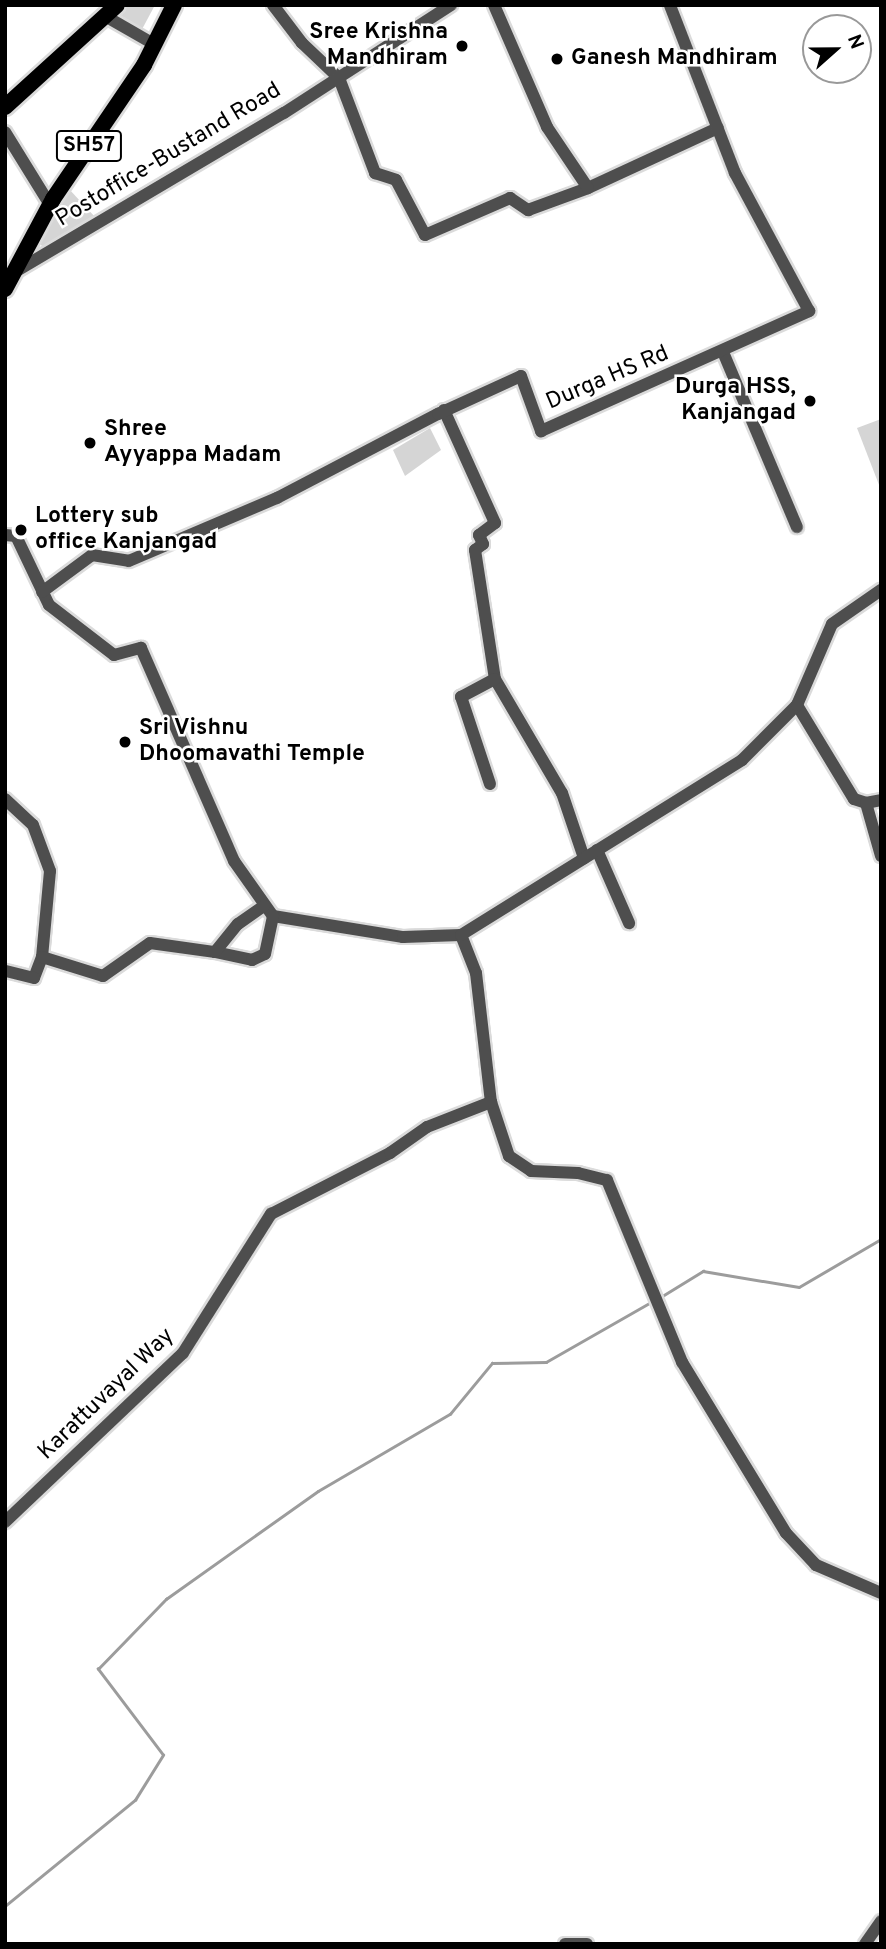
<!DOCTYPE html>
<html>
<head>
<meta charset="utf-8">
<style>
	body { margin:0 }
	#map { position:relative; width:886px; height:1949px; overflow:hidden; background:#fff; font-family:Overpass,sans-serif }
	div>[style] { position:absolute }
	.green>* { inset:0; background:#d5d5d5 }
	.stream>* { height:2.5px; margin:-1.25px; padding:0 1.25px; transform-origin:1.25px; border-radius:1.25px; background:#9c9c9c }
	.roads { filter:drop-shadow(2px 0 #dbdbdb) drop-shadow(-2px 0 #dbdbdb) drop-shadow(0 2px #dbdbdb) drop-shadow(0 -2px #dbdbdb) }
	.minor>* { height:12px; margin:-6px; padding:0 6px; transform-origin:6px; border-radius:6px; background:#4e4e4e }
	.major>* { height:16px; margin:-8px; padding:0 8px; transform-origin:8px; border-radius:8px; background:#000 }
	.dots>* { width:19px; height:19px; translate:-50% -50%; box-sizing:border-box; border:4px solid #fff; border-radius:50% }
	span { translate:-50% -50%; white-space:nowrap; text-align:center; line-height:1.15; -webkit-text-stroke:5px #fff; paint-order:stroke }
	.shield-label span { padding:2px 5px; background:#fff; border:2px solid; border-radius:5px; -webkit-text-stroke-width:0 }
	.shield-label { font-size:21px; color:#000; font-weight:700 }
	.poi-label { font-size:23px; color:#000; font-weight:700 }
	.right { translate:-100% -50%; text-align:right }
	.left { translate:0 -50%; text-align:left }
	.street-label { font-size:23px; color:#000 }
	.frame { position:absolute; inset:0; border:7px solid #000; pointer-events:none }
	.north { position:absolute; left:802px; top:14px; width:70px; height:70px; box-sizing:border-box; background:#fff; border:2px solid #999; border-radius:50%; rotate:69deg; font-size:19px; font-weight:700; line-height:28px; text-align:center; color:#000 }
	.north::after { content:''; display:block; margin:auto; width:24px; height:32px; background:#000; clip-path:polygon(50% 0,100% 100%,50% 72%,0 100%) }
</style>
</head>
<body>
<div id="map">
	<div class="green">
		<div style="clip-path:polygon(128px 5px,155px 5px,140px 33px,116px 15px)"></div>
		<div style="clip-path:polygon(68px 188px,96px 218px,43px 247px,39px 243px)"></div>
		<div style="clip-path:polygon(881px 419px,881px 490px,857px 428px)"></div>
		<div style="clip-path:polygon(430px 428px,441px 450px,405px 476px,393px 450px)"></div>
	</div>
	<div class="stream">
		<div style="left:659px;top:1298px;width:52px;rotate:-31.5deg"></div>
		<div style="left:703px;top:1271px;width:97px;rotate:9.5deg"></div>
		<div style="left:799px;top:1287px;width:95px;rotate:-30.3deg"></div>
		<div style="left:5px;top:1906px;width:168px;rotate:-39.2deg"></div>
		<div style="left:135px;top:1800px;width:53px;rotate:-58.1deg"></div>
		<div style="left:163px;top:1755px;width:108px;rotate:-127.1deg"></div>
		<div style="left:98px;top:1669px;width:98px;rotate:-45.8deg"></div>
		<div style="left:166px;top:1599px;width:186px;rotate:-35.4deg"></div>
		<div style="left:318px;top:1491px;width:153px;rotate:-30.3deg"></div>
		<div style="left:450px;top:1414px;width:66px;rotate:-50.5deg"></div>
		<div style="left:492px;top:1363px;width:54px;rotate:-1.1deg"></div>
		<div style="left:546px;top:1362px;width:123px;rotate:-29.7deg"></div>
	</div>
	<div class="roads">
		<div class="minor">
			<div style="left:273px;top:5px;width:48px;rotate:52.7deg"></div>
			<div style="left:302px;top:43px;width:51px;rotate:43.4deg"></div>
			<div style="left:339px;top:78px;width:102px;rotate:69.2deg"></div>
			<div style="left:375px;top:173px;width:22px;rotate:18deg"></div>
			<div style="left:396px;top:180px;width:62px;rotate:62.2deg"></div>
			<div style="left:425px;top:235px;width:93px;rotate:-23.5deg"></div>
			<div style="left:510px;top:198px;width:22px;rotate:34deg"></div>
			<div style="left:528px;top:210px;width:64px;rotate:-20.1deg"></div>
			<div style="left:588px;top:188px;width:143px;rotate:-24.8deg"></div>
			<div style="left:494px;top:5px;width:133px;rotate:66.5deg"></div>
			<div style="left:547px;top:127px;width:73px;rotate:56.1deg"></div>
			<div style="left:105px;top:16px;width:54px;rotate:29.9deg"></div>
			<div style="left:5px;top:132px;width:86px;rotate:58.3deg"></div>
			<div style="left:13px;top:273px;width:315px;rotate:-30.6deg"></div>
			<div style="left:284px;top:113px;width:199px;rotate:-32.9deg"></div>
			<div style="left:723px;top:352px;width:190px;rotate:67.1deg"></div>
			<div style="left:444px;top:410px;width:124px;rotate:65.7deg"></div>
			<div style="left:495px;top:523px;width:20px;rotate:143deg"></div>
			<div style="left:479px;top:535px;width:10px;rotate:66deg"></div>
			<div style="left:483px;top:544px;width:10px;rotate:143deg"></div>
			<div style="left:475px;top:550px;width:131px;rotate:81.2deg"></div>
			<div style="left:495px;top:679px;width:132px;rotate:59.6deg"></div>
			<div style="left:562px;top:793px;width:69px;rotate:71.3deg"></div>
			<div style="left:5px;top:535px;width:11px;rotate:5deg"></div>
			<div style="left:16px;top:536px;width:76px;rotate:64.4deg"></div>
			<div style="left:49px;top:605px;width:82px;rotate:37.6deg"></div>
			<div style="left:114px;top:655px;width:28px;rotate:-15deg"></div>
			<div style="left:141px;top:648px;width:232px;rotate:66.4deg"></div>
			<div style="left:234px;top:861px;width:67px;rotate:54.7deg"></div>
			<div style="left:273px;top:916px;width:132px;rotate:9.2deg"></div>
			<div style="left:403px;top:937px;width:58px;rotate:-2deg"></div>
			<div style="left:461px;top:935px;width:41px;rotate:68.5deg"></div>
			<div style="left:476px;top:973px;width:130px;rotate:83.4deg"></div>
			<div style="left:491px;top:1102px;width:57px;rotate:71.6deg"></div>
			<div style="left:509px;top:1156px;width:27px;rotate:34deg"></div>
			<div style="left:531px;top:1171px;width:47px;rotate:2.4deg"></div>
			<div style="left:578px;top:1173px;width:30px;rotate:14deg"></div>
			<div style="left:607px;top:1180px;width:197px;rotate:67.6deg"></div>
			<div style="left:682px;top:1362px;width:200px;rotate:58.7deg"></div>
			<div style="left:786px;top:1533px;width:44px;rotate:46.8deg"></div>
			<div style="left:816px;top:1565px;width:71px;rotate:23.3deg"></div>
			<div style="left:42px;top:592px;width:62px;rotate:-36.5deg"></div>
			<div style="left:92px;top:555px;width:37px;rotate:9deg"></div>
			<div style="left:129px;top:561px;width:161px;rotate:-23.1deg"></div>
			<div style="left:277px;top:498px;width:182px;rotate:-27.6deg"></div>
			<div style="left:438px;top:414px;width:91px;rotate:-24.6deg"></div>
			<div style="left:521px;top:376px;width:59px;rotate:70deg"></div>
			<div style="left:541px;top:431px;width:294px;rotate:-24.1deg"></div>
			<div style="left:809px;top:311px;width:157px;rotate:-118.2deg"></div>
			<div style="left:735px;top:173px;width:180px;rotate:-111.2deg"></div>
			<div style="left:797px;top:705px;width:110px;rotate:58.8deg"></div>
			<div style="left:854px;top:799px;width:13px;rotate:18deg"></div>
			<div style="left:866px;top:803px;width:15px;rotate:-11deg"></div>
			<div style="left:490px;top:784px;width:92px;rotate:-108.4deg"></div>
			<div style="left:461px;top:697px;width:38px;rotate:-28deg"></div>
			<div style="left:5px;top:799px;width:38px;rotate:43deg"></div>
			<div style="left:33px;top:825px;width:49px;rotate:69.7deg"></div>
			<div style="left:50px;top:871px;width:86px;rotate:95.3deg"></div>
			<div style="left:42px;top:957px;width:22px;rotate:111deg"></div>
			<div style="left:34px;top:978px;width:30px;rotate:-166deg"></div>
			<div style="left:866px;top:803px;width:55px;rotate:74.2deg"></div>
			<div style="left:597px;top:850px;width:80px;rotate:66.3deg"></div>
			<div style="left:461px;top:935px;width:331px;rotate:-31.9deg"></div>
			<div style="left:742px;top:760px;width:78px;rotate:-45deg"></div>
			<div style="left:797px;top:705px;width:88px;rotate:-66.6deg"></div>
			<div style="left:832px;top:624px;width:60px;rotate:-34.8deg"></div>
			<div style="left:215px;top:952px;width:38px;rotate:12deg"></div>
			<div style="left:252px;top:960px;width:14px;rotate:-25deg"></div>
			<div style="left:265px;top:954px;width:39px;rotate:-78deg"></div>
			<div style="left:42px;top:957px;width:64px;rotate:17.3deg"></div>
			<div style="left:103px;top:976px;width:57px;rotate:-35.1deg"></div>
			<div style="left:150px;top:943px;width:66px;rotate:7.9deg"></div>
			<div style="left:215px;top:952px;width:36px;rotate:-51deg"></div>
			<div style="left:238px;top:924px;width:32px;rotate:-35deg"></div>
			<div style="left:5px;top:1522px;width:245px;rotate:-43.5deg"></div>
			<div style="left:183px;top:1353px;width:165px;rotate:-57.7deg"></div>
			<div style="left:271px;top:1214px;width:134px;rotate:-27.1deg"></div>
			<div style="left:390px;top:1153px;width:45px;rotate:-35.1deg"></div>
			<div style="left:427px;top:1127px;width:69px;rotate:-21.3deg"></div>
			<div style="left:565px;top:1944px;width:22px"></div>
			<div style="left:865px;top:1944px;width:28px;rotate:-55deg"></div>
		</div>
		<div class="major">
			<div style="left:5px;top:107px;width:151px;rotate:-42.3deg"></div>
			<div style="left:5px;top:289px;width:102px;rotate:-61.9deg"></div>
			<div style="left:53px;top:199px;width:162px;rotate:-55.8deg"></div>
			<div style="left:144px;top:65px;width:67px;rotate:-63.4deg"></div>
		</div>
	</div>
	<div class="dots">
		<div style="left:462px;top:46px;background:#000"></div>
		<div style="left:557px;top:59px;background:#000"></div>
		<div style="left:810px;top:401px;background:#000"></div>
		<div style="left:90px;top:443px;background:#000"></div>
		<div style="left:21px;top:530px;background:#000"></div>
		<div style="left:125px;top:742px;background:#000"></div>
	</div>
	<div class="shield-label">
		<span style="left:89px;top:146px">SH57</span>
	</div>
	<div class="poi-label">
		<span class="right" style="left:448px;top:46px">Sree Krishna<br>Mandhiram</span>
		<span class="left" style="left:571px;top:59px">Ganesh Mandhiram</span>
		<span class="right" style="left:796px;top:401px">Durga HSS,<br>Kanjangad</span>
		<span class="left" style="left:104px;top:443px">Shree<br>Ayyappa Madam</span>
		<span class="left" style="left:35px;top:530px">Lottery sub<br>office Kanjangad</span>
		<span class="left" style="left:139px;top:742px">Sri Vishnu<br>Dhoomavathi Temple</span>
	</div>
	<div class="street-label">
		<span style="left:169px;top:156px;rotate:-31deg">Postoffice-Bustand Road</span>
		<span style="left:608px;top:379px;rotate:-23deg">Durga HS Rd</span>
		<span style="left:107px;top:1395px;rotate:-44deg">Karattuvayal Way</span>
	</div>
	<div class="frame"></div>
	<div class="north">N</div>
</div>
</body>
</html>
